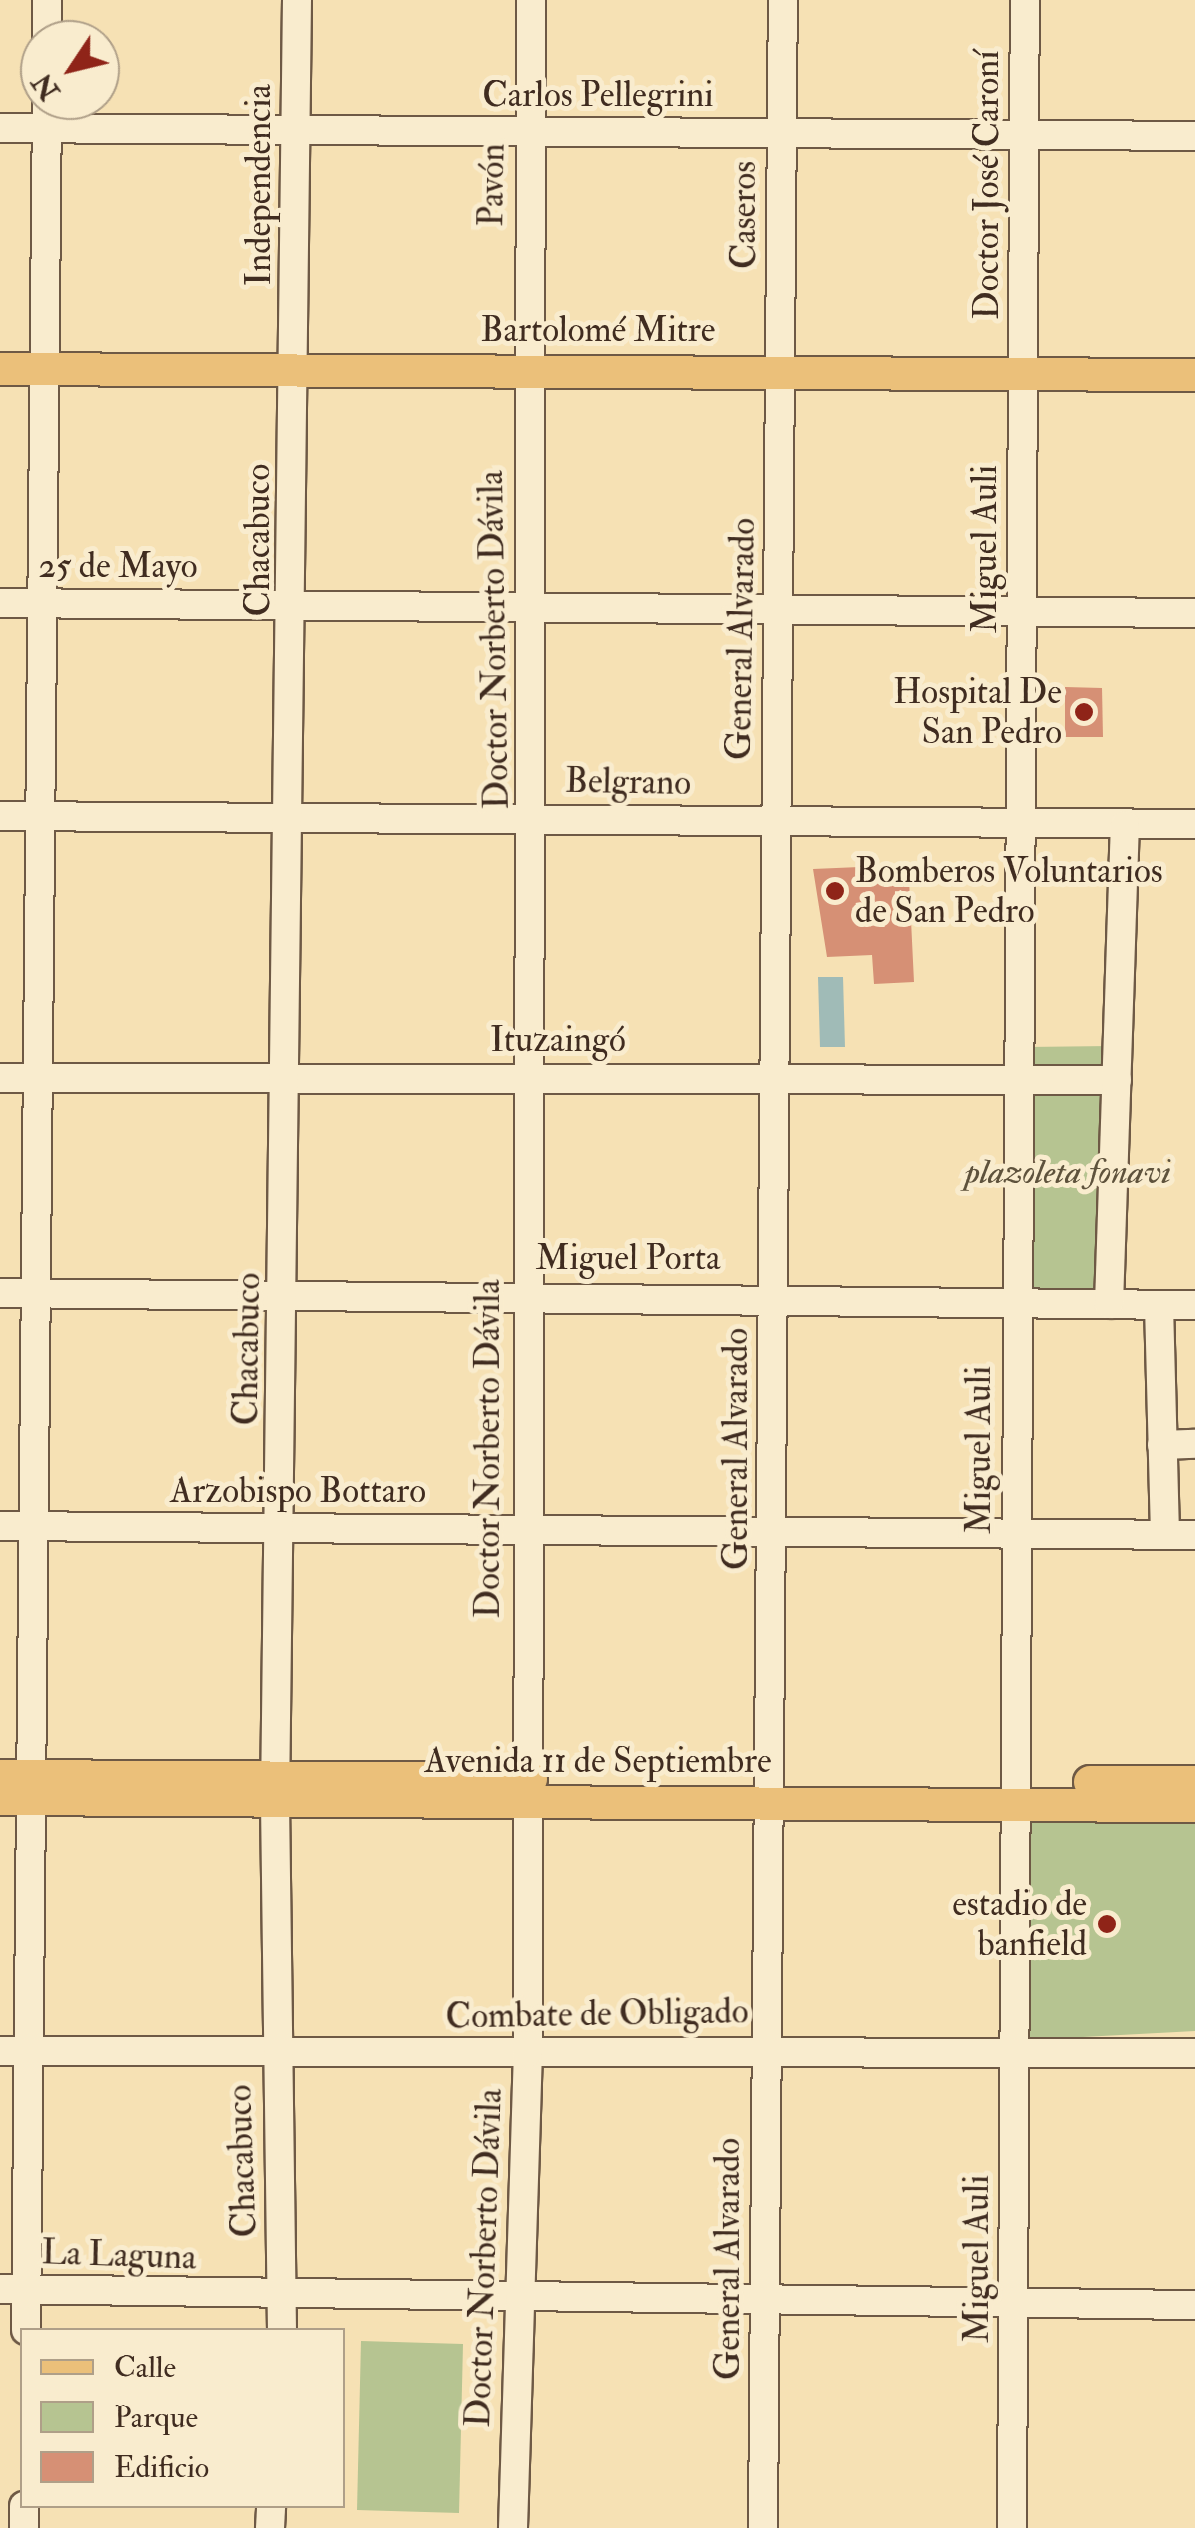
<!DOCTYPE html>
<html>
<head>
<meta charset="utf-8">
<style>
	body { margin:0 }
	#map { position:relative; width:1195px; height:2528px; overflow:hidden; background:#f6e1b4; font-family:"IM FELL Double Pica",serif }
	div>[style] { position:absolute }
	.green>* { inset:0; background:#b6c491 }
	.water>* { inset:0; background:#a0bbb7 }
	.building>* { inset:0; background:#d69075 }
	.roads { filter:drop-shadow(2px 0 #6e5945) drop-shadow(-2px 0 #6e5945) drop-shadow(0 2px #6e5945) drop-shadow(0 -2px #6e5945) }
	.minor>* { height:28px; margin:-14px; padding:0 14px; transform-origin:14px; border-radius:14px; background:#f9ecce }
	.major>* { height:32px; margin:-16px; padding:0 16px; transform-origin:16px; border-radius:16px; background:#ebc07a }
	.dots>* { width:28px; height:28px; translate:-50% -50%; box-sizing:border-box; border:5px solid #f9ecce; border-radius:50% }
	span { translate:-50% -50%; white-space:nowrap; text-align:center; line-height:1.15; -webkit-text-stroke:10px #f9ecce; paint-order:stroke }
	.street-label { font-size:35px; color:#402c20 }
	.poi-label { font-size:35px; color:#402c20 }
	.right { translate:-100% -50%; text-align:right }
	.left { translate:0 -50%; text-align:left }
	.park-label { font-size:35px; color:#5e523c; font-style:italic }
	.legend { position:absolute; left:20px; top:2328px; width:325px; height:180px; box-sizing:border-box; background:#f9ecce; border:2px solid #af9f88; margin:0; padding:12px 18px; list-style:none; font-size:30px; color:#402c20 }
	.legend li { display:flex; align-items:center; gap:20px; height:50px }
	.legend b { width:50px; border:2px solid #af9f88 }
	.north { position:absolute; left:20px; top:20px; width:100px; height:100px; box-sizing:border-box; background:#f9ecce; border:2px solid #af9f88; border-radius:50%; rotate:235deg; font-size:28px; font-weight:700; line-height:40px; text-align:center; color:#402c20 }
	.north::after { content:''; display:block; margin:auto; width:35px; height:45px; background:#8f2418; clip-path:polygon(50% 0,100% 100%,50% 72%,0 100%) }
</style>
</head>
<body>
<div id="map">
	<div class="green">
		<div style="clip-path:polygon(1110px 1046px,1106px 1298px,1027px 1304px,1027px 1047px)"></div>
		<div style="clip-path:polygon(1195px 1815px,1195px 2031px,1027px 2040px,1011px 1816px)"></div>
		<div style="clip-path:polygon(361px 2341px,463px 2344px,459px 2513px,357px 2510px)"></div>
	</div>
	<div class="water">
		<div style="clip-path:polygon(818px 977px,843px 977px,845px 1047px,820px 1047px)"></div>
	</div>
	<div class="building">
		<div style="clip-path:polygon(1065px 687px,1102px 688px,1103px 737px,1065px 737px)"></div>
		<div style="clip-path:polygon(883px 866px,884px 880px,909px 879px,914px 982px,874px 984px,872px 955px,827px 957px,813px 869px)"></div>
	</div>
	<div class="roads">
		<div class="minor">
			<div style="left:47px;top:40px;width:40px;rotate:-90deg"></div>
			<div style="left:0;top:128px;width:1195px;rotate:0.38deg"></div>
			<div style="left:0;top:603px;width:1195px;rotate:0.48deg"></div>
			<div style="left:0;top:816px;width:1195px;rotate:0.38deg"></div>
			<div style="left:0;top:1078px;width:1117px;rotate:0.1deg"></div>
			<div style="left:0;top:1293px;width:1195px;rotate:0.58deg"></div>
			<div style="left:1109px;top:1304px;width:479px;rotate:-88.1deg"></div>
			<div style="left:1159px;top:1305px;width:230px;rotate:88.5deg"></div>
			<div style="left:1162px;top:1445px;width:33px;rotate:-2deg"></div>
			<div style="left:0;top:1526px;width:1195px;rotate:0.43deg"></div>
			<div style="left:0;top:2051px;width:1195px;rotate:0.1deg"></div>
			<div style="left:0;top:2289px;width:1195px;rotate:0.77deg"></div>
			<div style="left:26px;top:2330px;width:2230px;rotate:-89.46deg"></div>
			<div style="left:282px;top:2330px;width:530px;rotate:-90.76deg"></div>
			<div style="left:275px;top:1800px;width:1800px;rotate:-89.3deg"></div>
			<div style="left:24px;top:2528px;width:22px;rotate:-90deg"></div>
			<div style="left:270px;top:2528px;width:22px;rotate:-87deg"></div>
			<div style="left:513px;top:2528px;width:476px;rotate:-88.2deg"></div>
			<div style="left:528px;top:2052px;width:2052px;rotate:-89.92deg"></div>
			<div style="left:763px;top:2528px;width:2528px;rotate:-89.55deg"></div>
			<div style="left:1012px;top:2528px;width:2528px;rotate:-89.71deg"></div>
		</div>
		<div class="major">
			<div style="left:0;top:369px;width:1195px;rotate:0.29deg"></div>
			<div style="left:0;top:1776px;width:531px;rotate:0.32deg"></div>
			<div style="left:1090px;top:1782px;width:105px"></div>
			<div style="left:0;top:1799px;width:1195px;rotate:0.34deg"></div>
		</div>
	</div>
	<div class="dots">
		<div style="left:1084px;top:712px;background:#8f2418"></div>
		<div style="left:835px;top:891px;background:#8f2418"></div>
		<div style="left:1107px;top:1924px;background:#8f2418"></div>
	</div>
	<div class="street-label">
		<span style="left:598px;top:95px">Carlos Pellegrini</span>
		<span style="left:259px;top:185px;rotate:-90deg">Independencia</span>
		<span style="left:492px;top:185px;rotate:-89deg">Pavón</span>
		<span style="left:987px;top:185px;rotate:-90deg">Doctor José Caroní</span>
		<span style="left:744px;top:215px;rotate:-90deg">Caseros</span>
		<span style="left:598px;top:330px">Bartolomé Mitre</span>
		<span style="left:258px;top:540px;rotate:-90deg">Chacabuco</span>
		<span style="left:985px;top:549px;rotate:-90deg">Miguel Auli</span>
		<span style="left:118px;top:566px">25 de Mayo</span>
		<span style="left:741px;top:639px;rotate:-89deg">General Alvarado</span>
		<span style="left:494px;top:640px;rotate:-91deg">Doctor Norberto Dávila</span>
		<span style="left:628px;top:782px;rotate:1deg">Belgrano</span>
		<span style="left:558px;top:1040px">Ituzaingó</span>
		<span style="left:628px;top:1258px">Miguel Porta</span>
		<span style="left:247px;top:1349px;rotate:-89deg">Chacabuco</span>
		<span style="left:488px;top:1449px;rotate:-90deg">Doctor Norberto Dávila</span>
		<span style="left:736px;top:1449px;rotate:-90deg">General Alvarado</span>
		<span style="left:979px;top:1450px;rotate:-90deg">Miguel Auli</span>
		<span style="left:298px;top:1491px">Arzobispo Bottaro</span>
		<span style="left:598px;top:1761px">Avenida 11 de Septiembre</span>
		<span style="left:597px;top:2014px;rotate:-1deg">Combate de Obligado</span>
		<span style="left:242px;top:2161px;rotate:-92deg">Chacabuco</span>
		<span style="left:119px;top:2255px;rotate:2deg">La Laguna</span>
		<span style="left:484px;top:2258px;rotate:-88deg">Doctor Norberto Dávila</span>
		<span style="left:728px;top:2259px;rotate:-90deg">General Alvarado</span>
		<span style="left:977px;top:2259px;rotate:-90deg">Miguel Auli</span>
	</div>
	<div class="poi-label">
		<span class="right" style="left:1062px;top:712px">Hospital De<br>San Pedro</span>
		<span class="left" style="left:855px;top:891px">Bomberos Voluntarios<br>de San Pedro</span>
		<span class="right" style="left:1087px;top:1924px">estadio de<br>banfield</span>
	</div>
	<div class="park-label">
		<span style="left:1068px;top:1172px">plazoleta fonavi</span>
	</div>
	<ul class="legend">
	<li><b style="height:12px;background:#ebc07a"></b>Calle</li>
	<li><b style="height:28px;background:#b6c491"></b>Parque</li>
	<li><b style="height:28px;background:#d69075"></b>Edificio</li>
	</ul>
	<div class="north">N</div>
</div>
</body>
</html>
